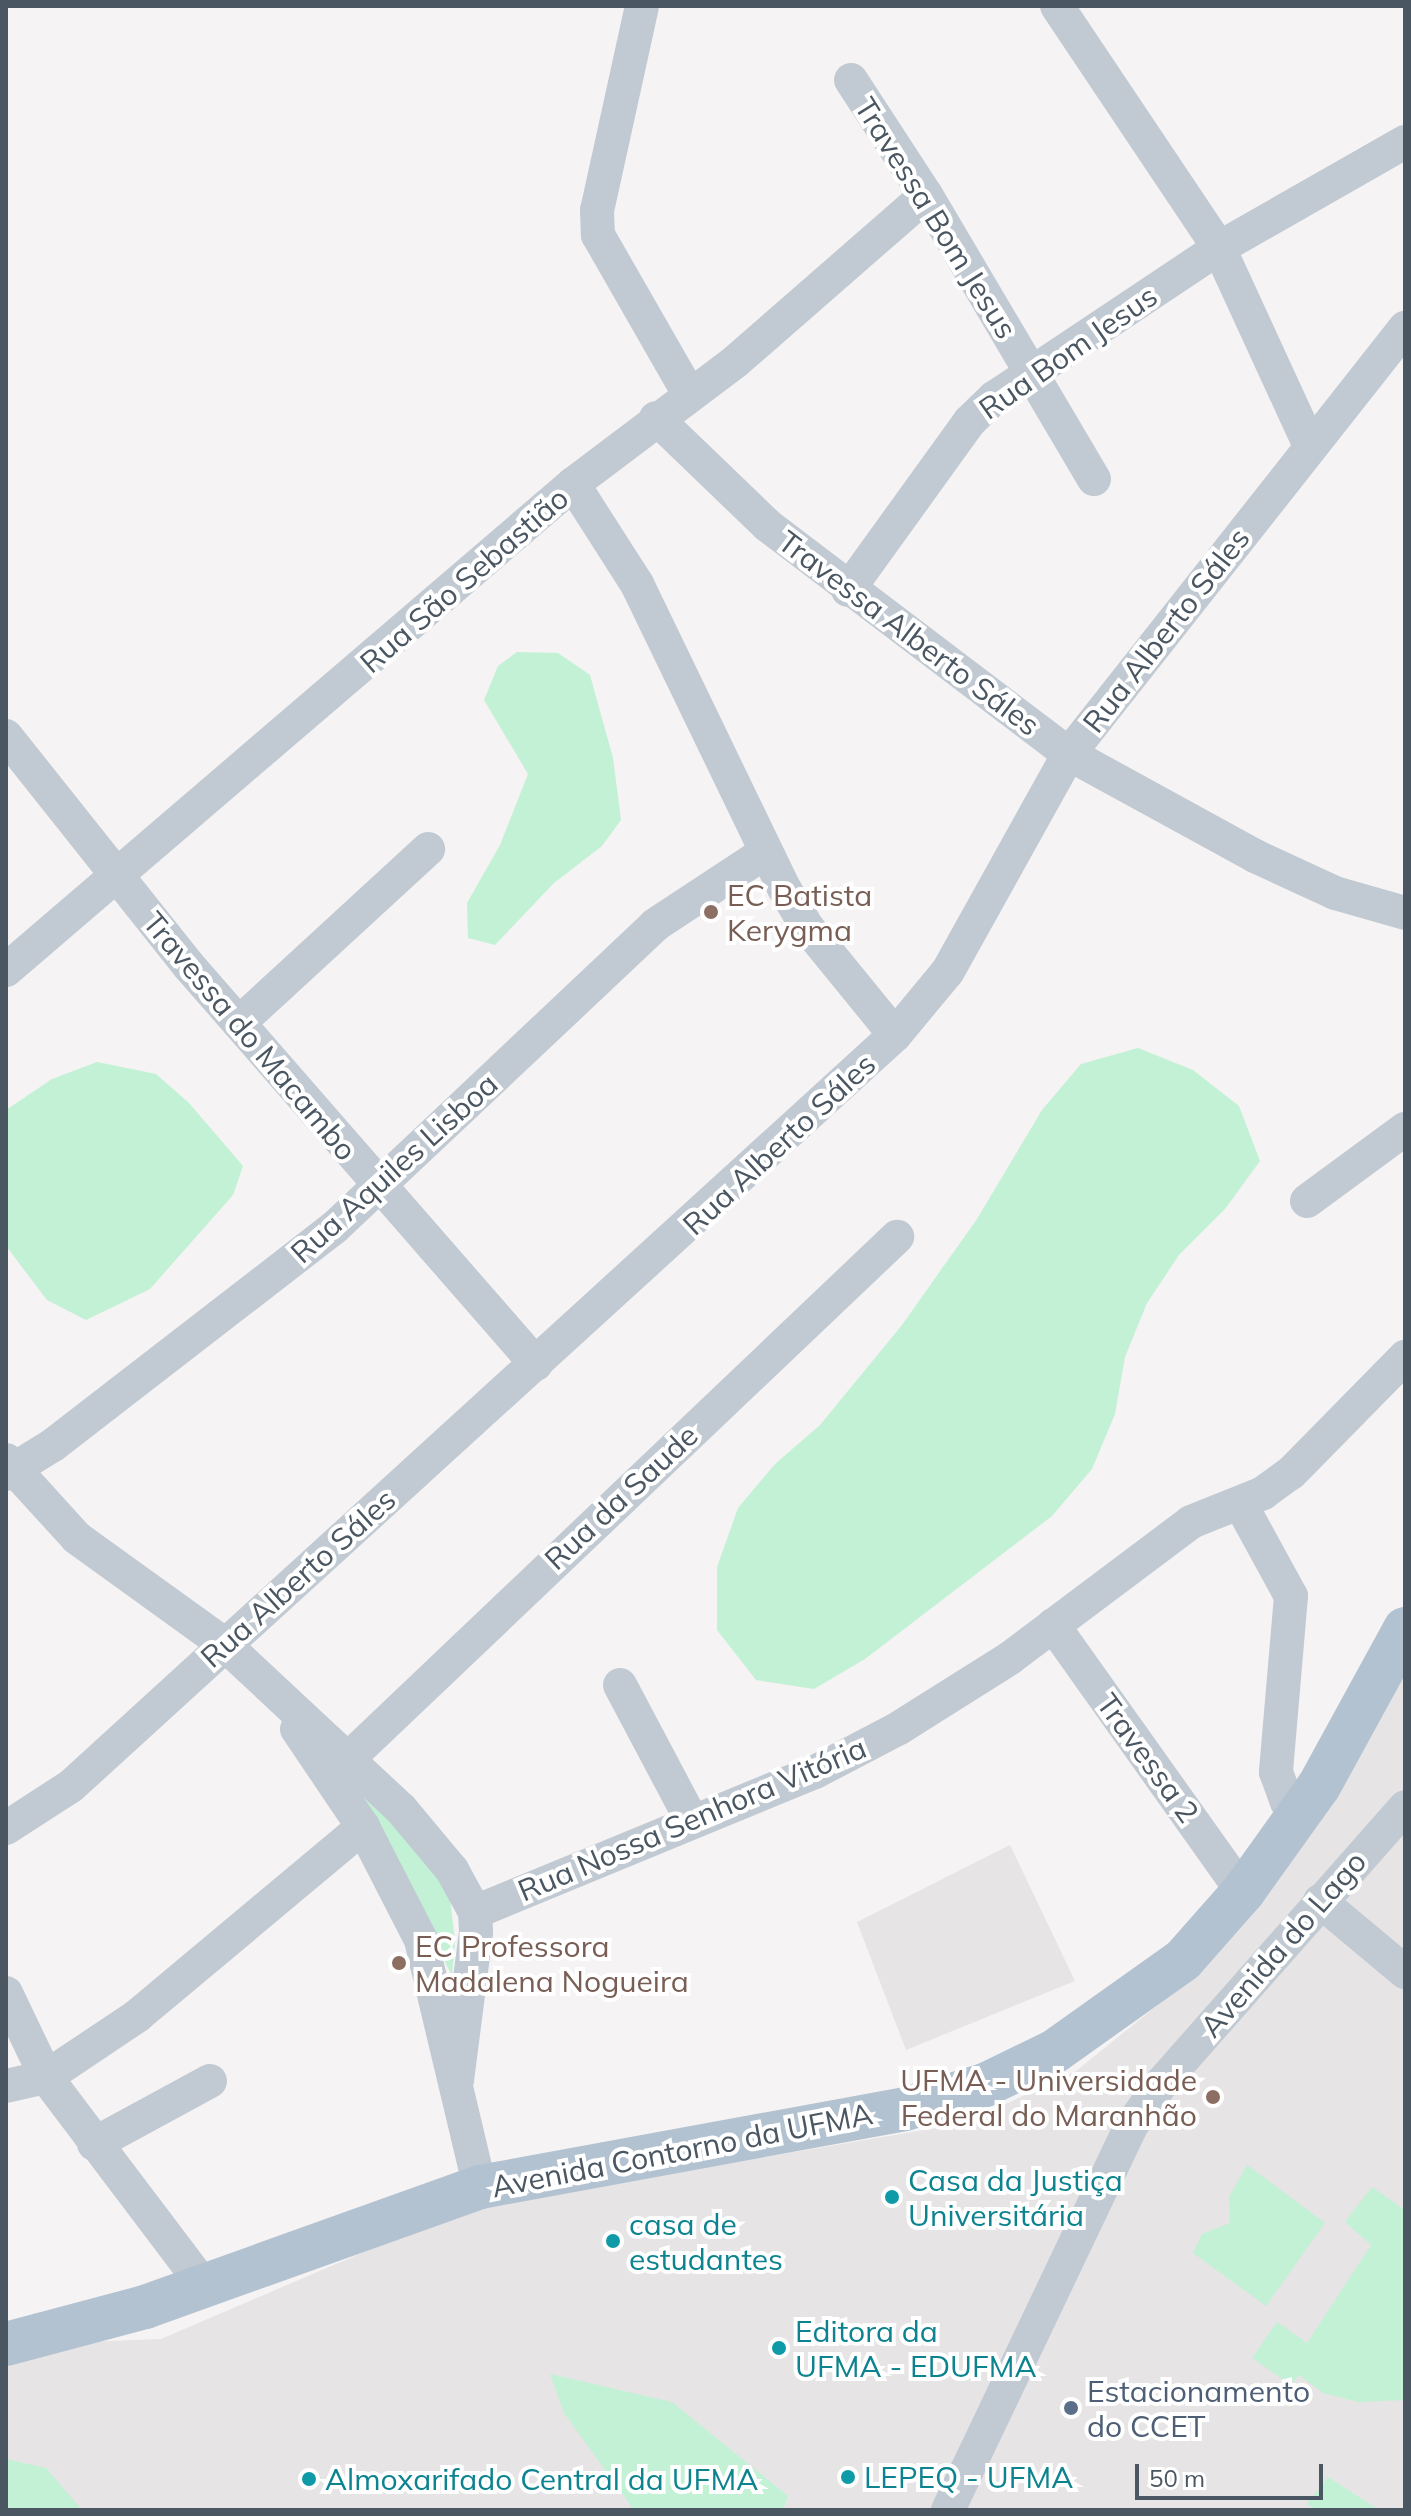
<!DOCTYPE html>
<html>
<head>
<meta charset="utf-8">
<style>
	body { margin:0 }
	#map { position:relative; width:1411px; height:2516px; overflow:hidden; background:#f5f3f3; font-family:Mulish,sans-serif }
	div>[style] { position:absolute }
	.education>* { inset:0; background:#e6e4e5 }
	.green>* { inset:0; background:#c3f1d5 }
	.minor>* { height:34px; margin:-17px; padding:0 17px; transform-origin:17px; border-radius:17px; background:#c1cad2 }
	.major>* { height:44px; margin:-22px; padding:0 22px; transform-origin:22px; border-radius:22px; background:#b3c2d1 }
	.dots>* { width:22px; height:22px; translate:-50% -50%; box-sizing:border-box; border:4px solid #fff; border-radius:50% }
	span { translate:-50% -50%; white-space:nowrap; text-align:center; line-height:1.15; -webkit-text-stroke:8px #fff; paint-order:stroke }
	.street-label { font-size:30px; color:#4a5661 }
	.education-label { font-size:30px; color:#785e54 }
	.left { translate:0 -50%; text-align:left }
	.right { translate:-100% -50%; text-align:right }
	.culture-label { font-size:30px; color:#0d838f }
	.service-label { font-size:30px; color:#4e5e75 }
	.frame { position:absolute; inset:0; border:8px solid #4a5661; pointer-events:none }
	.scale { position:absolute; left:1135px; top:2464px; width:188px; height:36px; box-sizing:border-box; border:4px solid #4a5661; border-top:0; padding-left:10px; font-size:24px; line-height:28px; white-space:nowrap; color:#4a5661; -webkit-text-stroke:6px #fff; paint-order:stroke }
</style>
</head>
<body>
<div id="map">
	<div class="education">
		<div style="clip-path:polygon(1405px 1650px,1405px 2510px,6px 2510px,6px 2345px,161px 2339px,469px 2207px,965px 2123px,1076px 2071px,1159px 2004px,1315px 1805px)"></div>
		<div style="clip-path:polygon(1010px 1845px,1075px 1981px,906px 2050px,857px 1922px)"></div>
	</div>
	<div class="green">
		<div style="clip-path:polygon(517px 652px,558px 653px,590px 675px,613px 758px,621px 820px,602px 846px,554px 883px,495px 945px,468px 938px,467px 903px,500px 845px,528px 774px,484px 700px,498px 666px)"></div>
		<div style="clip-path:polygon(1138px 1048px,1193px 1070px,1239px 1106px,1260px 1161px,1225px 1209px,1179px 1255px,1147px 1303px,1125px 1357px,1115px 1414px,1092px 1469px,1052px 1516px,865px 1659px,814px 1689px,756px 1680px,717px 1630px,717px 1567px,738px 1508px,775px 1464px,820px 1425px,902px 1325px,977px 1219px,1042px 1110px,1081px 1064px)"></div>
		<div style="clip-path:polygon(97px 1062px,156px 1074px,189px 1103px,243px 1166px,233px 1195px,150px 1289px,86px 1320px,47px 1300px,6px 1246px,6px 1110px,52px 1079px)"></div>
		<div style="clip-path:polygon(353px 1779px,427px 1857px,450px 1897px,455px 1941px,452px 1976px)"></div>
		<div style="clip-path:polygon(1247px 2165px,1325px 2223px,1266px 2306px,1193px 2253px,1202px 2234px,1230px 2223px,1229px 2197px)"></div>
		<div style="clip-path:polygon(1372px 2187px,1405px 2210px,1405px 2400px,1358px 2402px,1323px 2393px,1299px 2375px,1291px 2385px,1252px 2358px,1277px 2322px,1307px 2343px,1371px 2245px,1345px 2222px)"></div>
		<div style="clip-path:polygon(550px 2374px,672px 2402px,788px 2496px,783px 2510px,634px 2510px,564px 2413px)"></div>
		<div style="clip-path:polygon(6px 2459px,46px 2468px,82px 2510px,6px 2510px)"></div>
		<div style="clip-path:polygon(1328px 2477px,1379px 2510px,1316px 2510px,1307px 2504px)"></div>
	</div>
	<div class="minor">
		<div style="left:642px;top:6px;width:209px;rotate:102.4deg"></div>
		<div style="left:597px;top:210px;width:25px;rotate:88deg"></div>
		<div style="left:598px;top:235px;width:183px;rotate:60.2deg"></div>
		<div style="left:1057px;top:6px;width:291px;rotate:56.2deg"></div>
		<div style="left:1219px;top:248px;width:218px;rotate:65.3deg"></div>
		<div style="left:851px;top:80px;width:137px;rotate:56.9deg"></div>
		<div style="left:926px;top:195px;width:330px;rotate:59.4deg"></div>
		<div style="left:656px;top:418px;width:154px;rotate:43.9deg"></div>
		<div style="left:767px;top:525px;width:379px;rotate:37.2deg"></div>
		<div style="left:1069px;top:754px;width:212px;rotate:28.7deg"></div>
		<div style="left:1255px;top:856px;width:88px;rotate:24.8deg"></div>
		<div style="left:1335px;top:893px;width:73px;rotate:15.9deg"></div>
		<div style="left:573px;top:484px;width:119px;rotate:57.4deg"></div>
		<div style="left:637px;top:584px;width:338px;rotate:64.2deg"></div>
		<div style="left:784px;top:888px;width:45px;rotate:59.5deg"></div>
		<div style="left:807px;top:927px;width:139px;rotate:50.8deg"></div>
		<div style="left:848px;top:590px;width:207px;rotate:-54.2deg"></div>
		<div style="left:969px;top:422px;width:35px;rotate:-44deg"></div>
		<div style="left:994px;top:398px;width:270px;rotate:-33.7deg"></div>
		<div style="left:1219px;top:248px;width:214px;rotate:-29.7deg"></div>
		<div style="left:6px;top:736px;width:294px;rotate:51.5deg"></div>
		<div style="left:189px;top:966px;width:528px;rotate:48.92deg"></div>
		<div style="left:6px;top:970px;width:747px;rotate:-40.6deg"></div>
		<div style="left:573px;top:484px;width:204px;rotate:-37deg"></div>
		<div style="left:736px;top:361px;width:252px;rotate:-41.1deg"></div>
		<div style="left:239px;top:1023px;width:257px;rotate:-42.6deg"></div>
		<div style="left:1307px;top:1201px;width:122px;rotate:-36.3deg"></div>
		<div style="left:6px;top:1460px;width:105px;rotate:47.7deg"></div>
		<div style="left:77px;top:1538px;width:181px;rotate:35.8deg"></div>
		<div style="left:224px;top:1644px;width:242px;rotate:43deg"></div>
		<div style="left:401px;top:1809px;width:80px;rotate:50.1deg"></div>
		<div style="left:452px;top:1870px;width:48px;rotate:61.3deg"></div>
		<div style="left:475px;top:1912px;width:20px;rotate:87deg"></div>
		<div style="left:476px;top:1932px;width:149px;rotate:97.3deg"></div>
		<div style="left:6px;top:1474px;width:55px;rotate:-31.7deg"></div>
		<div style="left:53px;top:1445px;width:356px;rotate:-37.7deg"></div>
		<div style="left:335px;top:1227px;width:440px;rotate:-43.3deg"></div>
		<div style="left:655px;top:925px;width:131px;rotate:-33.4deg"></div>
		<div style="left:1240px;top:1503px;width:106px;rotate:61.3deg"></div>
		<div style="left:1291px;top:1596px;width:177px;rotate:94.9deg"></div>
		<div style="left:1276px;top:1772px;width:32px;rotate:70deg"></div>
		<div style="left:1287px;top:1802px;width:18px;rotate:43deg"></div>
		<div style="left:1053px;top:1625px;width:328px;rotate:54.6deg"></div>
		<div style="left:620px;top:1685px;width:154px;rotate:62.1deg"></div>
		<div style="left:297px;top:1729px;width:118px;rotate:56deg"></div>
		<div style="left:363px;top:1827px;width:127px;rotate:62.8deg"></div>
		<div style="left:421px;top:1940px;width:254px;rotate:76.6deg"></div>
		<div style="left:348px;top:1759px;width:758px;rotate:-43.56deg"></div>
		<div style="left:6px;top:1828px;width:77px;rotate:-32.9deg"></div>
		<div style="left:71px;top:1786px;width:1115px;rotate:-42.35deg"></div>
		<div style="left:895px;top:1035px;width:83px;rotate:-50.4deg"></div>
		<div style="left:948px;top:971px;width:248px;rotate:-60.9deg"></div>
		<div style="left:1069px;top:754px;width:543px;rotate:-51.74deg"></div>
		<div style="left:1320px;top:1901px;width:111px;rotate:39.9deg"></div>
		<div style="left:475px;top:1912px;width:368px;rotate:-22.4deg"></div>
		<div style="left:815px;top:1772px;width:95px;rotate:-27.6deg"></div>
		<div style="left:899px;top:1728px;width:131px;rotate:-32.2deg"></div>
		<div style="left:1010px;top:1658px;width:226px;rotate:-36.9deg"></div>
		<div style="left:1191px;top:1522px;width:78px;rotate:-21.9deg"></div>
		<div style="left:1263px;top:1493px;width:34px;rotate:-36deg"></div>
		<div style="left:1291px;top:1473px;width:163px;rotate:-45.5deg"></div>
		<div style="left:6px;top:1993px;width:93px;rotate:64.5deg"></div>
		<div style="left:46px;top:2077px;width:258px;rotate:52.9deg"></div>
		<div style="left:6px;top:2086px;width:41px;rotate:-12.7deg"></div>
		<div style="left:46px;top:2077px;width:110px;rotate:-33.8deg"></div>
		<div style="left:137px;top:2016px;width:295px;rotate:-39.9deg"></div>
		<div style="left:94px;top:2144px;width:132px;rotate:-28.5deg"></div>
		<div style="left:948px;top:2510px;width:425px;rotate:-64.5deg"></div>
		<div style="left:1131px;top:2126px;width:52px;rotate:-54.5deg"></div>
		<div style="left:1161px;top:2084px;width:369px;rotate:-48.6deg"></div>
	</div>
	<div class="major">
		<div style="left:6px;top:2344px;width:144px;rotate:-14.9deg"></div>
		<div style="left:145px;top:2307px;width:356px;rotate:-19.7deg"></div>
		<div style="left:480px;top:2187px;width:432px;rotate:-10.4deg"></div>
		<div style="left:905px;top:2109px;width:84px;rotate:-16.7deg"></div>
		<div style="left:985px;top:2085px;width:78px;rotate:-25.9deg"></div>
		<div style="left:1055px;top:2051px;width:157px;rotate:-35.4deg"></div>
		<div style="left:1183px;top:1960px;width:91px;rotate:-48.6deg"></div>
		<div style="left:1243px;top:1892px;width:130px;rotate:-54.4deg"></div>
		<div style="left:1319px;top:1786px;width:179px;rotate:-61.3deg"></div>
	</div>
	<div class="dots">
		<div style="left:711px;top:912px;background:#8d6e63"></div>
		<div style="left:399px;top:1963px;background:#8d6e63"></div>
		<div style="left:1213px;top:2097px;background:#8d6e63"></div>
		<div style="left:892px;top:2197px;background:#0f9aa8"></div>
		<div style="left:613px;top:2241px;background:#0f9aa8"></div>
		<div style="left:779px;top:2348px;background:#0f9aa8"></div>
		<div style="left:1071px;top:2408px;background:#5c6f8a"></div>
		<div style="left:848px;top:2477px;background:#0f9aa8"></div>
		<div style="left:309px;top:2479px;background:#0f9aa8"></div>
	</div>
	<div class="street-label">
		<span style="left:936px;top:218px;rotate:58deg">Travessa Bom Jesus</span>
		<span style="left:1068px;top:352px;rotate:-35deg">Rua Bom Jesus</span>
		<span style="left:464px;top:580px;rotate:-41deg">Rua São Sebastião</span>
		<span style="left:1166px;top:630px;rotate:-52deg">Rua Alberto Sáles</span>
		<span style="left:909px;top:633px;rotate:37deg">Travessa Alberto Sáles</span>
		<span style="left:250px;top:1036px;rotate:50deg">Travessa do Macambo</span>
		<span style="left:779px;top:1144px;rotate:-43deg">Rua Alberto Sáles</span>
		<span style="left:394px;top:1168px;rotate:-42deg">Rua Aquiles Lisboa</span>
		<span style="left:621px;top:1497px;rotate:-43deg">Rua da Saude</span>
		<span style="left:298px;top:1578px;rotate:-42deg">Rua Alberto Sáles</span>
		<span style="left:1148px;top:1758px;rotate:54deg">Travessa 2</span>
		<span style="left:692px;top:1819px;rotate:-23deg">Rua Nossa Senhora Vitória</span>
		<span style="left:1283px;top:1944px;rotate:-49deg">Avenida do Lago</span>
		<span style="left:682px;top:2150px;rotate:-11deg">Avenida Contorno da UFMA</span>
	</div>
	<div class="education-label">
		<span class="left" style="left:727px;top:912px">EC Batista<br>Kerygma</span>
		<span class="left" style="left:415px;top:1963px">EC Professora<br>Madalena Nogueira</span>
		<span class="right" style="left:1197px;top:2097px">UFMA - Universidade<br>Federal do Maranhão</span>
	</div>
	<div class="culture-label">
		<span class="left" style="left:908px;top:2197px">Casa da Justiça<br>Universitária</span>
		<span class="left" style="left:629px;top:2241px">casa de<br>estudantes</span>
		<span class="left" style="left:795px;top:2348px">Editora da<br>UFMA - EDUFMA</span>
		<span class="left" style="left:864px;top:2477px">LEPEQ - UFMA</span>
		<span class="left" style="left:325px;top:2479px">Almoxarifado Central da UFMA</span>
	</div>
	<div class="service-label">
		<span class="left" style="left:1087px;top:2408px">Estacionamento<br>do CCET</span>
	</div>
	<div class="frame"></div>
	<div class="scale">50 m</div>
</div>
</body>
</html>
